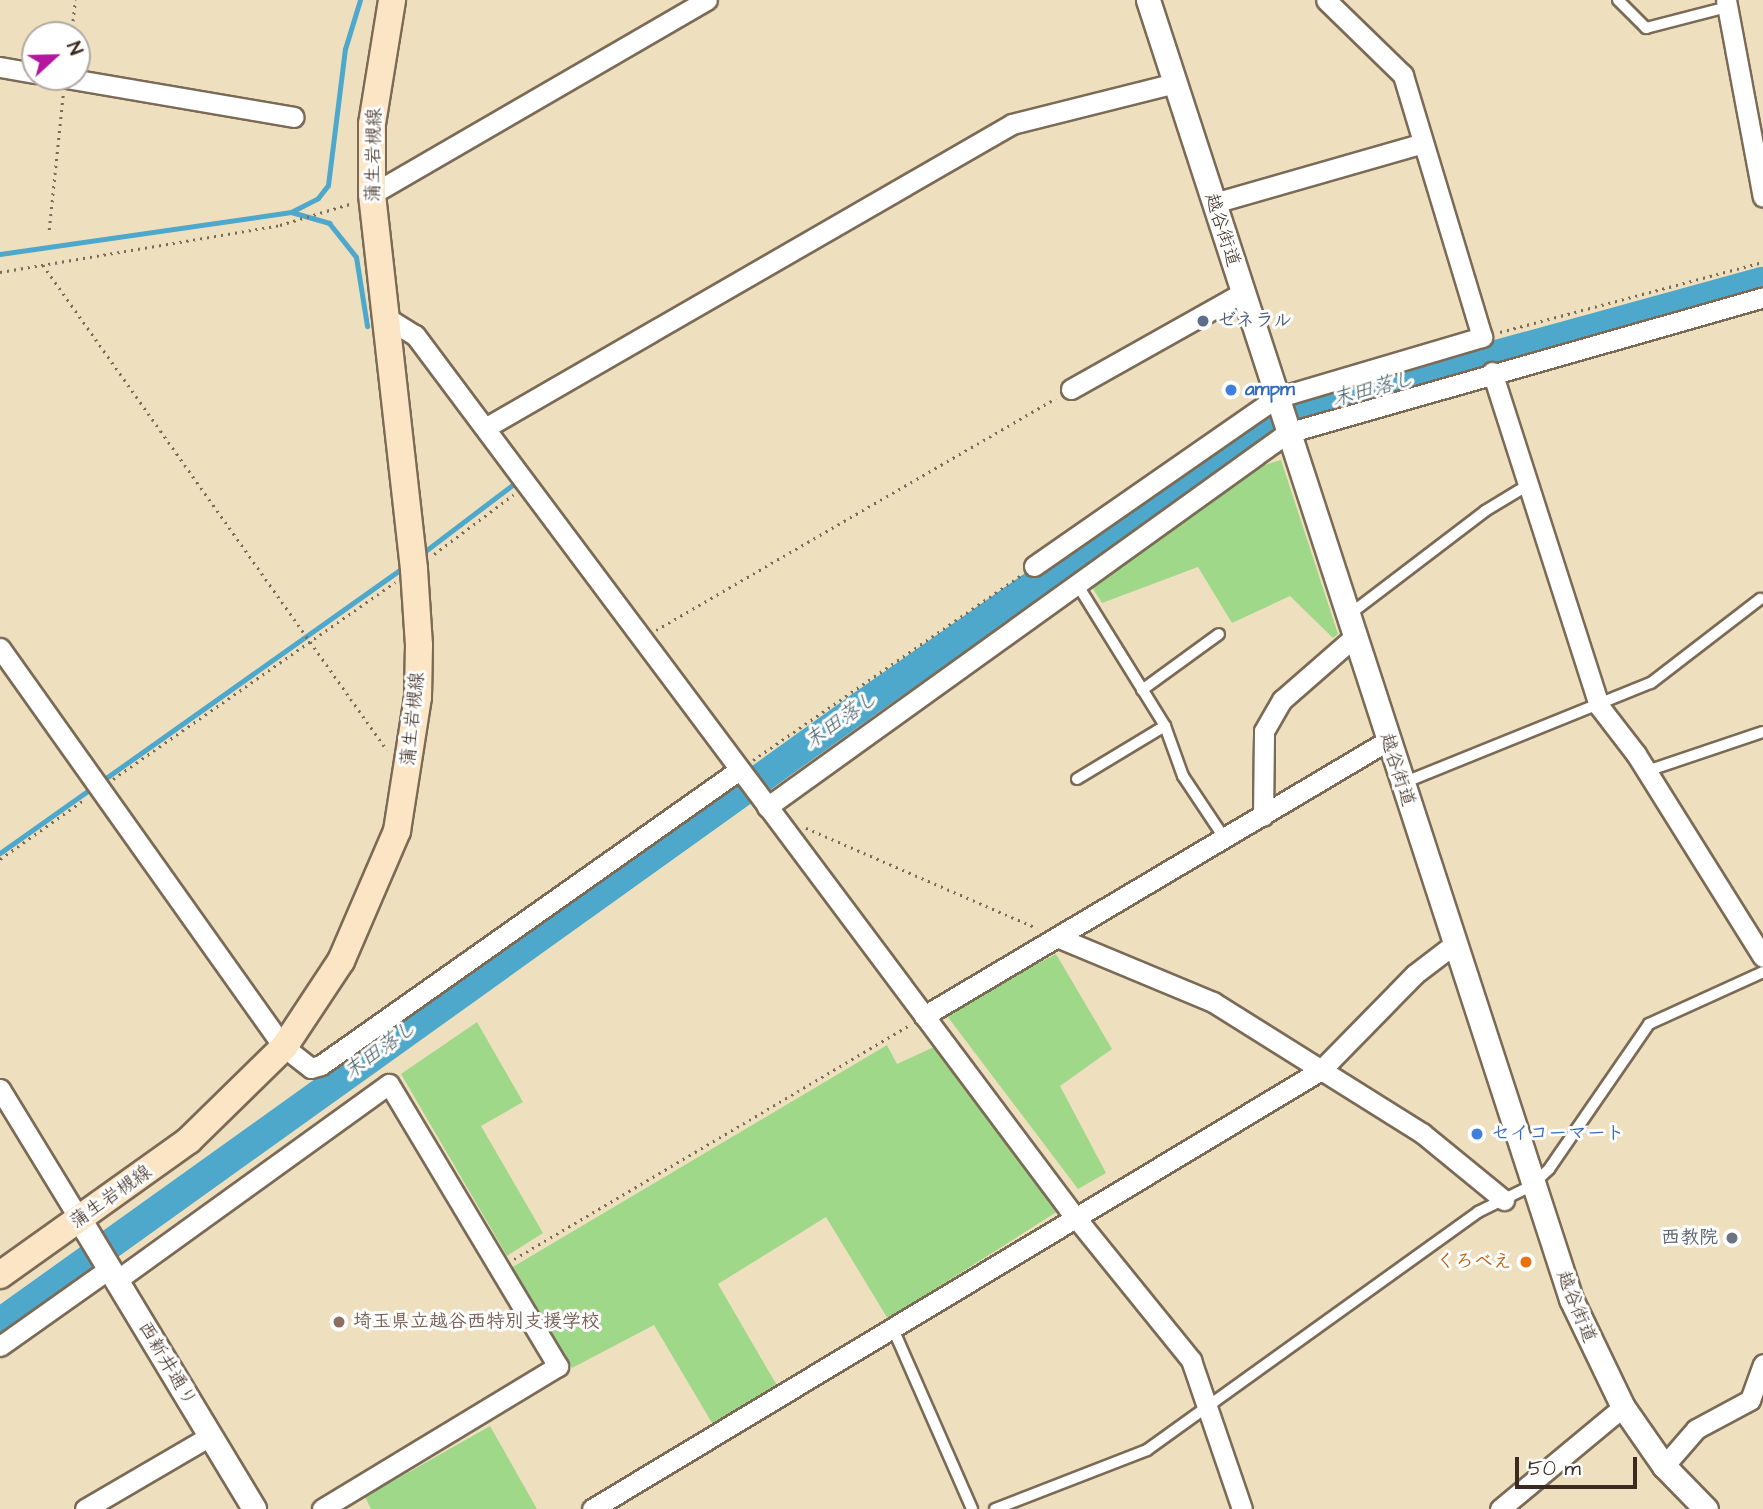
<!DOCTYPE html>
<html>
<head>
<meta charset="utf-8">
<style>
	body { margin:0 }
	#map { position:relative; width:1763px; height:1509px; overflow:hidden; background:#eee0bf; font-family:"Architects Daughter","Klee One",sans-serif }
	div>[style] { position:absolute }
	.green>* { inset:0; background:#a0d88a }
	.stream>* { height:5px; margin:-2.5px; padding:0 2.5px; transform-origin:2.5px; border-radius:2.5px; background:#4da8cb }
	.river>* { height:30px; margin:-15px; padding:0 15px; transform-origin:15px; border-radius:15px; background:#4da8cb }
	.path>* { height:2.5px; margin-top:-1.25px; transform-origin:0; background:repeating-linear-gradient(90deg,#7a6a56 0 2px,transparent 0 7px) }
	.roads { filter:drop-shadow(2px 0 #7a6a56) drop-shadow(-2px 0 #7a6a56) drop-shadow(0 2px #7a6a56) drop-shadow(0 -2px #7a6a56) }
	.service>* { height:10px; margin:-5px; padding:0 5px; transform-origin:5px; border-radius:5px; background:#fff }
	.minor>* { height:19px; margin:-9.5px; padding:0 9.5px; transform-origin:9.5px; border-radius:9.5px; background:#fff }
	.tertiary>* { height:23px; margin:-11.5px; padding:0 11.5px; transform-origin:11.5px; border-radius:11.5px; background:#fff }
	.secondary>* { height:26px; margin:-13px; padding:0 13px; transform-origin:13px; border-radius:13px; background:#fce5c4 }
	.dots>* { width:19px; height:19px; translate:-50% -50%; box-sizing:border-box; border:4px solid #fff; border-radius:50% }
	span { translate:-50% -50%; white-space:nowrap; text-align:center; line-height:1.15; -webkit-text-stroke:6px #fff; paint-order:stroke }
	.street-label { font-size:19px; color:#3b2a1e }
	.service-label { font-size:19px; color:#4e5e75; font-weight:700 }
	.left { translate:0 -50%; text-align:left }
	.shop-label { font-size:19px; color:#366cbe; font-weight:700 }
	.worship-label { font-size:19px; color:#5b616d; font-weight:700 }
	.right { translate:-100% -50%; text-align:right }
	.food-label { font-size:19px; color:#c56008; font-weight:700 }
	.education-label { font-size:19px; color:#785e54; font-weight:700 }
	.water-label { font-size:21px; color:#425c63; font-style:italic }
	.north { position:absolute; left:21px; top:21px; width:70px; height:70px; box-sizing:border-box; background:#fff; border:2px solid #b1aaa5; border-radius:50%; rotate:68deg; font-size:19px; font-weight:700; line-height:28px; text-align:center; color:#3b2a1e }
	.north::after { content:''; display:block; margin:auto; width:24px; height:32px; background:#b5179e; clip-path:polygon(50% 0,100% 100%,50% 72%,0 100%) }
	.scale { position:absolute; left:1515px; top:1457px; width:122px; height:32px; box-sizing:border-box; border:4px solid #3b2a1e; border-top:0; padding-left:9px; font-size:21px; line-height:24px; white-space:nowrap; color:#3b2a1e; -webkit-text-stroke:5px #fff; paint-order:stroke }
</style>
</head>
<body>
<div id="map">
	<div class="green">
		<div style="clip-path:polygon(1257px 459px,1261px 466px,1281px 460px,1338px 634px,1333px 638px,1290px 596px,1232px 623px,1198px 567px,1102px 603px,1090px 584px)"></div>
		<div style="clip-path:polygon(1056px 954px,1112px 1049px,1060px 1086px,1106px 1173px,1078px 1189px,944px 1012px)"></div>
		<div style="clip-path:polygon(477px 1022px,523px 1102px,481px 1126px,543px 1233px,507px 1256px,401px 1074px)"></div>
		<div style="clip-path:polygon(887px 1045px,897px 1064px,934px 1047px,1058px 1211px,888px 1319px,826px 1217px,718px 1284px,779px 1389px,715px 1428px,654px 1325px,572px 1368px,511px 1268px)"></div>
		<div style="clip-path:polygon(490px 1426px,537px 1509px,371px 1509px,365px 1497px)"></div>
	</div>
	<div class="stream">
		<div style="left:291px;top:212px;width:40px;rotate:16deg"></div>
		<div style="left:329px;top:223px;width:43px;rotate:51.5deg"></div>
		<div style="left:356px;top:257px;width:70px;rotate:80.9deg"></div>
		<div style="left:0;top:254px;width:294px;rotate:-8.2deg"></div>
		<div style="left:291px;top:212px;width:30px;rotate:-27deg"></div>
		<div style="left:318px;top:198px;width:16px;rotate:-52deg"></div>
		<div style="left:328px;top:185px;width:137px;rotate:-82.9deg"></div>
		<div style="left:345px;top:49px;width:51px;rotate:-73deg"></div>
		<div style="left:420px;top:555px;width:119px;rotate:-37.2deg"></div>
		<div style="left:0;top:853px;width:499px;rotate:-35.3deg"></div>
	</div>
	<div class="river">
		<div style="left:0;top:1323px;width:1058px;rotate:-35.61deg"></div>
		<div style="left:860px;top:707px;width:483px;rotate:-35deg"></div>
		<div style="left:1256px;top:430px;width:46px;rotate:-26deg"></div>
		<div style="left:1297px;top:410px;width:483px;rotate:-15.4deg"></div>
	</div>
	<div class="path">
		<div style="left:71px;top:35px;width:35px;rotate:-83deg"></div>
		<div style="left:49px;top:230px;width:137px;rotate:-84.1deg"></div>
		<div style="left:43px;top:265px;width:595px;rotate:54.65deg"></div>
		<div style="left:0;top:272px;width:284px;rotate:-9.5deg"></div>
		<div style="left:280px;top:225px;width:76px;rotate:-16.8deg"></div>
		<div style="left:1500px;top:332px;width:272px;rotate:-14.9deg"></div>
		<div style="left:434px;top:554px;width:99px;rotate:-36.8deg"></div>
		<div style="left:656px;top:630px;width:462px;rotate:-30.1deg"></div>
		<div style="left:753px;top:760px;width:326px;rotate:-34.6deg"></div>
		<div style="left:113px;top:779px;width:344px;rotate:-34.9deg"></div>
		<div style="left:806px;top:828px;width:252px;rotate:23.4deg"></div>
		<div style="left:0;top:859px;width:104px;rotate:-35.2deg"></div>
		<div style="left:514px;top:1259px;width:459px;rotate:-30.6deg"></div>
	</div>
	<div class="roads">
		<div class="service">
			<div style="left:1618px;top:0;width:40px;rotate:45deg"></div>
			<div style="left:1646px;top:28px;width:84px;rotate:-14.5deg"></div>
			<div style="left:1077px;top:584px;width:167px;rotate:58.2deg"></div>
			<div style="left:1165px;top:726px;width:53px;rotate:70.2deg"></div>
			<div style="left:1183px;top:776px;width:76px;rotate:56.3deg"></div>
			<div style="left:1350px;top:614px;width:170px;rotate:-37.3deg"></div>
			<div style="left:1485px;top:511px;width:50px;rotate:-31.2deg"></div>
			<div style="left:1142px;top:690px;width:95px;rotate:-36deg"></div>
			<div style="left:1647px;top:771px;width:122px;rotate:-18.6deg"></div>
			<div style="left:1077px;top:779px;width:103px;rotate:-31.1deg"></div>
			<div style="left:1403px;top:783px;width:267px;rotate:-22deg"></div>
			<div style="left:1651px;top:683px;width:138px;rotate:-37.6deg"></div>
			<div style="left:894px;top:1331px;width:194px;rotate:66.3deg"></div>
			<div style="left:995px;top:1509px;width:163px;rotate:-21.2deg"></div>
			<div style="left:1147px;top:1450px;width:408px;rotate:-35.7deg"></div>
			<div style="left:1478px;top:1212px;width:59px;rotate:-26.1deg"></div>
			<div style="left:1531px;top:1186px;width:25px;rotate:-43deg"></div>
			<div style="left:1549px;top:1169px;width:176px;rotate:-55.4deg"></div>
			<div style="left:1649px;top:1024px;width:125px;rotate:-24.5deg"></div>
		</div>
		<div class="minor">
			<div style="left:1726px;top:0;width:200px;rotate:79.4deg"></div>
			<div style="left:0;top:67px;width:36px;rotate:10deg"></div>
			<div style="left:60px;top:77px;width:237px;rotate:9.7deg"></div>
			<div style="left:372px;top:194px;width:387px;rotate:-30.1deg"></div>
			<div style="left:1214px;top:203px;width:217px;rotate:-16deg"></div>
			<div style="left:384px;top:316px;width:36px;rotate:32deg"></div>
			<div style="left:415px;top:335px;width:1090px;rotate:53.2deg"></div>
			<div style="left:1068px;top:1208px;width:196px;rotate:51deg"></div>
			<div style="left:1191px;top:1360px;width:157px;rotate:71.1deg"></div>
			<div style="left:1492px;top:372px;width:351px;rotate:72.2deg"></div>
			<div style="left:1599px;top:706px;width:61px;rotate:52.4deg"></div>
			<div style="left:1636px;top:754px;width:239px;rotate:58deg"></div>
			<div style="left:1071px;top:389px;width:196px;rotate:-29.3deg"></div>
			<div style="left:485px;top:428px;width:608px;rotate:-29.98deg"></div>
			<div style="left:1012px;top:124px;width:168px;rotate:-14.1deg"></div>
			<div style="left:1034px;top:566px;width:295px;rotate:-34.8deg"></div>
			<div style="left:1276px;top:398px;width:215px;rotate:-16.5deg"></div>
			<div style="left:1482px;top:337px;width:274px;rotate:-106.8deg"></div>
			<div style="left:1403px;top:75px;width:107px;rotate:-135.8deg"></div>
			<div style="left:0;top:648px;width:490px;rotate:54.6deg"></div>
			<div style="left:284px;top:1047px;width:34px;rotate:38deg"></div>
			<div style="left:311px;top:1068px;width:10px;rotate:-17deg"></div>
			<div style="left:321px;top:1065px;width:512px;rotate:-35.21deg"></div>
			<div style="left:767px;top:807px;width:641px;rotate:-35.72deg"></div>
			<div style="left:1287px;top:433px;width:495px;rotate:-15.9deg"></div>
			<div style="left:1263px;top:816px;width:85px;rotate:-89.3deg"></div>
			<div style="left:1264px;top:731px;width:36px;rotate:-60deg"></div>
			<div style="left:1282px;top:700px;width:94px;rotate:-41.1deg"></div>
			<div style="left:1059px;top:938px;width:167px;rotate:22.6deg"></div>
			<div style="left:1213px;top:1002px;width:247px;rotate:32.1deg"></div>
			<div style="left:1422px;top:1133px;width:106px;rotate:39.3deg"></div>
			<div style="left:924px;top:1016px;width:539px;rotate:-30.71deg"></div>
			<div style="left:0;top:1089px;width:153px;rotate:58.6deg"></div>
			<div style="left:117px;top:1280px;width:335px;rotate:-35.8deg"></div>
			<div style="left:389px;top:1084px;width:329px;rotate:59.1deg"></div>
			<div style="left:558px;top:1366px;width:276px;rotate:148.8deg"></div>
			<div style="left:0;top:1346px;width:135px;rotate:-35.3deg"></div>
			<div style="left:1664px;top:1466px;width:49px;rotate:-49.1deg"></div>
			<div style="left:1696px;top:1429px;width:61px;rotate:-28.2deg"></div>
			<div style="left:1750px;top:1400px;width:38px;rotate:-70deg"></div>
			<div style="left:85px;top:1509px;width:145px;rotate:-30.3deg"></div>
			<div style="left:592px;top:1509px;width:851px;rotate:-31.06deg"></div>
			<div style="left:1321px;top:1070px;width:134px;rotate:-45.6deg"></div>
			<div style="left:1415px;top:974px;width:48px;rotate:-37.3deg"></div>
			<div style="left:1500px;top:1509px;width:160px;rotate:-39.7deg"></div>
		</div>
		<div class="tertiary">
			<div style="left:1148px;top:0;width:1366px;rotate:71.96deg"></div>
			<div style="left:1571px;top:1299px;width:120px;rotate:64.3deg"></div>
			<div style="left:1623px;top:1407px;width:72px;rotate:55.2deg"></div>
			<div style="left:1664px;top:1466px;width:60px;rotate:45.7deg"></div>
			<div style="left:80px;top:1220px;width:337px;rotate:58.9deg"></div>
		</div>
		<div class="secondary">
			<div style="left:0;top:1275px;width:232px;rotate:-35.5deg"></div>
			<div style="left:189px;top:1140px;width:133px;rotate:-44.4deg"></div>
			<div style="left:284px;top:1047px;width:103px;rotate:-56.5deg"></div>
			<div style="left:341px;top:961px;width:142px;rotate:-66.7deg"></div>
			<div style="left:397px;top:831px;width:136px;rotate:-81.1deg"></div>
			<div style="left:418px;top:697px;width:52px;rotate:-88.9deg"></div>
			<div style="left:419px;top:645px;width:76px;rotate:-93.8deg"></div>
			<div style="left:414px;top:569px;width:377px;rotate:-96.4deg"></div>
			<div style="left:372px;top:194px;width:70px;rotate:-90deg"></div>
			<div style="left:372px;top:124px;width:126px;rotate:-80.8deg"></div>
		</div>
	</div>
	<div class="dots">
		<div style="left:1203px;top:321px;background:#5c6f8a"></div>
		<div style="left:1231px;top:390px;background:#3f7fe0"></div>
		<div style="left:1477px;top:1134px;background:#3f7fe0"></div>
		<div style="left:1732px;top:1238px;background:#6b7280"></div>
		<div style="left:1526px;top:1262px;background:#e8710a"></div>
		<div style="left:339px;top:1322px;background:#8d6e63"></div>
	</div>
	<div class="street-label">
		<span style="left:374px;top:155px;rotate:-89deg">蒲生岩槻線</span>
		<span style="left:1222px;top:230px;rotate:72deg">越谷街道</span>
		<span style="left:413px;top:719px;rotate:-84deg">蒲生岩槻線</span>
		<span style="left:1397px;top:770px;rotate:72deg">越谷街道</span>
		<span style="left:111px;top:1197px;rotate:-35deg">蒲生岩槻線</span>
		<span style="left:1576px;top:1307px;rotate:68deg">越谷街道</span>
		<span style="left:167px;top:1364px;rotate:59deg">西新井通り</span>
	</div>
	<div class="service-label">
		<span class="left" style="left:1217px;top:321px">ゼネラル</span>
	</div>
	<div class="shop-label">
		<span class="left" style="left:1245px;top:390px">ampm</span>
		<span class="left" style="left:1491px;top:1134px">セイコーマート</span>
	</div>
	<div class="worship-label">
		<span class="right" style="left:1718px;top:1238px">西教院</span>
	</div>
	<div class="food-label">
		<span class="right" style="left:1512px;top:1262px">くろべえ</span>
	</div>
	<div class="education-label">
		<span class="left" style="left:353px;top:1322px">埼玉県立越谷西特別支援学校</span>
	</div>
	<div class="water-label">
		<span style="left:1373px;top:389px;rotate:-15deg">末田落し</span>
		<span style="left:841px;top:720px;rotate:-35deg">末田落し</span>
		<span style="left:380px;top:1050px;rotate:-36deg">末田落し</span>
	</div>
	<div class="north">N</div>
	<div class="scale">50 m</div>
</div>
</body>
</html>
